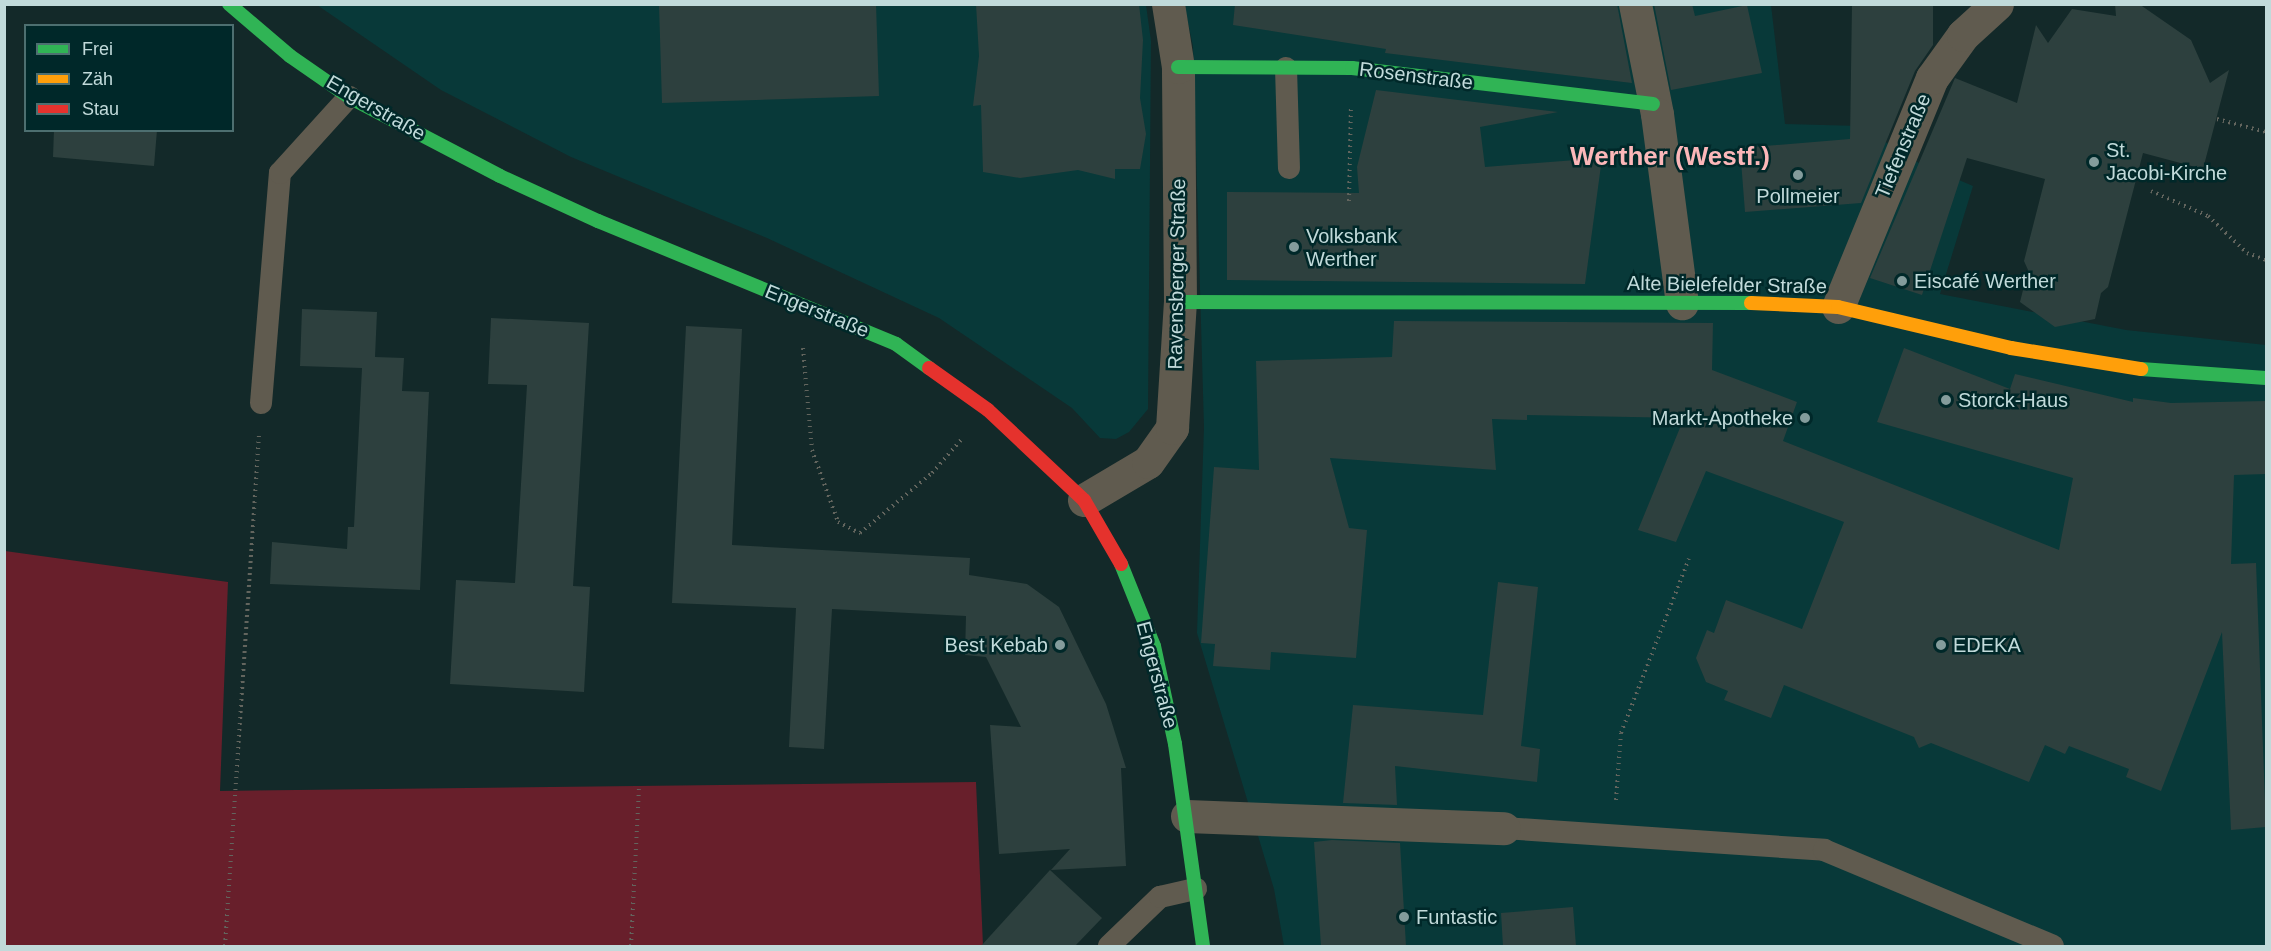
<!DOCTYPE html>
<html>
<head>
<meta charset="utf-8">
<style>
	body { margin:0 }
	#map { position:relative; width:2271px; height:951px; overflow:hidden; background:#132929; font-family:Helvetica,sans-serif }
	div>[style] { position:absolute }
	.built>* { inset:0; background:#083939 }
	.green>* { inset:0; background:#681f2b }
	.building>* { inset:0; background:#2d403e }
	.path>* { height:4px; margin-top:-2px; transform-origin:0; background:repeating-linear-gradient(90deg,#63655e 0 1.5px,transparent 0 6px) }
	.lane>* { height:22px; margin:-11px; padding:0 11px; transform-origin:11px; border-radius:11px; background:#605b4f }
	.street>* { height:33px; margin:-16.5px; padding:0 16.5px; transform-origin:16.5px; border-radius:16.5px; background:#605b4f }
	.fast>* { height:14px; margin:-7px; padding:0 7px; transform-origin:7px; border-radius:7px; background:#30b455 }
	.slow>* { height:14px; margin:-7px; padding:0 7px; transform-origin:7px; border-radius:7px; background:#ff9f0a }
	.jam>* { height:14px; margin:-7px; padding:0 7px; transform-origin:7px; border-radius:7px; background:#e5322d }
	.dots>* { width:16px; height:16px; translate:-50% -50%; box-sizing:border-box; border:3px solid #002829; border-radius:50% }
	span { translate:-50% -50%; white-space:nowrap; text-align:center; line-height:1.15; -webkit-text-stroke:5px #002829; paint-order:stroke }
	.street-label { font-size:20px; color:#c1dada }
	.poi-label { font-size:20px; color:#c1dada }
	.left { translate:0 -50%; text-align:left }
	.right { translate:-100% -50%; text-align:right }
	.district-label { font-size:26px; color:#fbb7b9; font-weight:700 }
	.frame { position:absolute; inset:0; border:6px solid #c1dada; pointer-events:none }
	.legend { position:absolute; left:24px; top:24px; width:210px; height:108px; box-sizing:border-box; background:#002829; border:2px solid #4d6f70; margin:0; padding:8px 10px; list-style:none; font-size:18px; color:#c1dada }
	.legend li { display:flex; align-items:center; gap:12px; height:30px }
	.legend b { width:30px; border:2px solid #4d6f70 }
</style>
</head>
<body>
<div id="map">
	<div class="built">
		<div style="clip-path:polygon(317px 5px,1146px 5px,1151px 41px,1148px 409px,1129px 432px,1116px 439px,1100px 438px,1072px 408px,939px 318px,767px 238px,571px 157px,441px 90px)"></div>
		<div style="clip-path:polygon(1184px 5px,1771px 5px,1785px 124px,1860px 126px,1919px 163px,1973px 186px,1940px 294px,2126px 330px,2266px 345px,2266px 946px,1284px 946px,1274px 889px,1197px 633px,1204px 427px,1193px 46px)"></div>
	</div>
	<div class="green">
		<div style="clip-path:polygon(5px 551px,228px 582px,220px 791px,976px 782px,983px 946px,5px 946px)"></div>
	</div>
	<div class="building">
		<div style="clip-path:polygon(659px 4px,876px 4px,879px 96px,662px 103px)"></div>
		<div style="clip-path:polygon(976px 4px,1139px 4px,1143px 40px,1140px 98px,1146px 134px,1140px 169px,1115px 169px,1115px 179px,1078px 170px,1020px 178px,983px 172px,981px 105px,973px 106px,979px 56px)"></div>
		<div style="clip-path:polygon(1235px 4px,1617px 4px,1632px 83px,1385px 53px,1386px 49px,1233px 25px)"></div>
		<div style="clip-path:polygon(1654px 4px,1692px 4px,1695px 16px,1747px 5px,1762px 73px,1671px 90px)"></div>
		<div style="clip-path:polygon(1852px 4px,1933px 4px,1933px 45px,1915px 71px,1861px 203px,1745px 212px,1740px 148px,1850px 139px)"></div>
		<div style="clip-path:polygon(2115px 4px,2139px 4px,2191px 40px,2210px 83px,2229px 70px,2203px 169px,2143px 153px,2108px 287px,2101px 293px,2095px 319px,2055px 327px,2020px 302px,2028px 270px,2024px 261px,2045px 179px,1967px 158px,1922px 295px,1870px 278px,1955px 78px,2017px 103px,2036px 25px,2048px 43px,2072px 9px,2116px 16px)"></div>
		<div style="clip-path:polygon(1376px 90px,1558px 112px,1480px 127px,1485px 167px,1602px 158px,1585px 284px,1227px 280px,1227px 192px,1359px 193px,1357px 167px)"></div>
		<div style="clip-path:polygon(54px 130px,157px 130px,154px 166px,53px 157px)"></div>
		<div style="clip-path:polygon(302px 309px,377px 312px,375px 357px,404px 358px,402px 391px,429px 392px,420px 590px,270px 584px,272px 542px,347px 549px,348px 527px,354px 527px,362px 368px,300px 366px)"></div>
		<div style="clip-path:polygon(491px 318px,589px 323px,573px 586px,590px 587px,584px 692px,450px 684px,456px 580px,515px 583px,527px 385px,488px 384px)"></div>
		<div style="clip-path:polygon(1394px 321px,1713px 323px,1712px 370px,1797px 402px,1783px 441px,2059px 550px,2073px 478px,1877px 422px,1904px 348px,2010px 389px,2015px 374px,2133px 402px,2133px 398px,2171px 403px,2266px 401px,2266px 474px,2234px 475px,2231px 564px,2256px 563px,2266px 827px,2231px 830px,2222px 632px,2161px 791px,2126px 777px,2129px 769px,2069px 746px,2065px 754px,2045px 745px,2029px 782px,1931px 743px,1919px 748px,1914px 737px,1784px 685px,1771px 718px,1724px 700px,1728px 691px,1706px 682px,1696px 658px,1707px 630px,1714px 633px,1726px 600px,1802px 629px,1844px 522px,1706px 471px,1676px 542px,1638px 530px,1684px 418px,1527px 415px,1527px 420px,1492px 419px,1496px 470px,1330px 458px,1349px 528px,1367px 530px,1356px 658px,1271px 652px,1270px 670px,1213px 666px,1215px 644px,1201px 643px,1214px 467px,1259px 470px,1256px 361px,1392px 357px)"></div>
		<div style="clip-path:polygon(686px 326px,742px 329px,732px 545px,970px 558px,969px 575px,1027px 584px,1059px 607px,1106px 704px,1126px 768px,1121px 768px,1126px 866px,1051px 870px,1070px 849px,999px 854px,990px 725px,1021px 727px,986px 657px,965px 655px,966px 616px,832px 609px,824px 749px,789px 747px,796px 608px,672px 603px)"></div>
		<div style="clip-path:polygon(1498px 582px,1538px 587px,1521px 746px,1540px 749px,1537px 782px,1395px 766px,1397px 805px,1343px 803px,1353px 705px,1483px 715px)"></div>
		<div style="clip-path:polygon(1332px 840px,1400px 843px,1406px 946px,1321px 946px,1314px 842px)"></div>
		<div style="clip-path:polygon(1050px 870px,1102px 918px,1075px 946px,981px 946px)"></div>
		<div style="clip-path:polygon(1573px 907px,1576px 946px,1503px 946px,1501px 913px)"></div>
	</div>
	<div class="path">
		<div style="left:2217px;top:119px;width:51px;rotate:14.9deg"></div>
		<div style="left:2151px;top:191px;width:62px;rotate:23.7deg"></div>
		<div style="left:2208px;top:216px;width:54px;rotate:43.5deg"></div>
		<div style="left:2247px;top:253px;width:20px;rotate:20deg"></div>
		<div style="left:1349px;top:201px;width:93px;rotate:-88.8deg"></div>
		<div style="left:803px;top:348px;width:102px;rotate:85deg"></div>
		<div style="left:812px;top:450px;width:77px;rotate:70.1deg"></div>
		<div style="left:838px;top:522px;width:25px;rotate:27deg"></div>
		<div style="left:860px;top:533px;width:94px;rotate:-39.8deg"></div>
		<div style="left:932px;top:473px;width:44px;rotate:-48.7deg"></div>
		<div style="left:1616px;top:800px;width:67px;rotate:-85.7deg"></div>
		<div style="left:1621px;top:733px;width:187px;rotate:-68.7deg"></div>
		<div style="left:225px;top:946px;width:512px;rotate:-86.19deg"></div>
		<div style="left:631px;top:946px;width:157px;rotate:-87.1deg"></div>
	</div>
	<div class="lane">
		<div style="left:1286px;top:68px;width:100px;rotate:88.3deg"></div>
		<div style="left:261px;top:403px;width:231px;rotate:-85.3deg"></div>
		<div style="left:280px;top:173px;width:103px;rotate:-47.8deg"></div>
		<div style="left:1504px;top:828px;width:321px;rotate:3.9deg"></div>
		<div style="left:1824px;top:850px;width:248px;rotate:22.7deg"></div>
		<div style="left:1109px;top:946px;width:71px;rotate:-43.9deg"></div>
		<div style="left:1160px;top:897px;width:37px;rotate:-13deg"></div>
	</div>
	<div class="street">
		<div style="left:1635px;top:4px;width:112px;rotate:78.7deg"></div>
		<div style="left:1657px;top:114px;width:191px;rotate:82.5deg"></div>
		<div style="left:1838px;top:307px;width:248px;rotate:-67.7deg"></div>
		<div style="left:1932px;top:78px;width:53px;rotate:-54.2deg"></div>
		<div style="left:1963px;top:35px;width:46px;rotate:-42.4deg"></div>
		<div style="left:1084px;top:500px;width:74px;rotate:-30.7deg"></div>
		<div style="left:1148px;top:462px;width:42px;rotate:-54.8deg"></div>
		<div style="left:1172px;top:428px;width:126px;rotate:-86.4deg"></div>
		<div style="left:1180px;top:302px;width:235px;rotate:-90.5deg"></div>
		<div style="left:1178px;top:67px;width:64px;rotate:-99deg"></div>
		<div style="left:1187px;top:816px;width:317px;rotate:2.2deg"></div>
	</div>
	<div class="fast">
		<div style="left:229px;top:4px;width:80px;rotate:40.4deg"></div>
		<div style="left:290px;top:56px;width:72px;rotate:34.8deg"></div>
		<div style="left:349px;top:97px;width:170px;rotate:27.6deg"></div>
		<div style="left:500px;top:176px;width:108px;rotate:24.7deg"></div>
		<div style="left:598px;top:221px;width:322px;rotate:22.4deg"></div>
		<div style="left:896px;top:344px;width:41px;rotate:36deg"></div>
		<div style="left:1178px;top:67px;width:174px;rotate:0.3deg"></div>
		<div style="left:1352px;top:68px;width:303px;rotate:6.8deg"></div>
		<div style="left:1180px;top:302px;width:571px;rotate:0.1deg"></div>
		<div style="left:2141px;top:369px;width:125px;rotate:4.1deg"></div>
		<div style="left:1121px;top:564px;width:88px;rotate:68.1deg"></div>
		<div style="left:1154px;top:646px;width:100px;rotate:77.9deg"></div>
		<div style="left:1175px;top:744px;width:204px;rotate:82.1deg"></div>
	</div>
	<div class="slow">
		<div style="left:1751px;top:303px;width:87px;rotate:2.6deg"></div>
		<div style="left:1838px;top:307px;width:178px;rotate:13.3deg"></div>
		<div style="left:2011px;top:348px;width:132px;rotate:9.2deg"></div>
	</div>
	<div class="jam">
		<div style="left:929px;top:368px;width:72px;rotate:35.4deg"></div>
		<div style="left:988px;top:410px;width:132px;rotate:43.2deg"></div>
		<div style="left:1084px;top:500px;width:74px;rotate:60deg"></div>
	</div>
	<div class="dots">
		<div style="left:2094px;top:162px;background:#849c9c"></div>
		<div style="left:1798px;top:175px;background:#849c9c"></div>
		<div style="left:1294px;top:247px;background:#849c9c"></div>
		<div style="left:1902px;top:281px;background:#849c9c"></div>
		<div style="left:1946px;top:400px;background:#849c9c"></div>
		<div style="left:1805px;top:418px;background:#849c9c"></div>
		<div style="left:1060px;top:645px;background:#849c9c"></div>
		<div style="left:1941px;top:645px;background:#849c9c"></div>
		<div style="left:1404px;top:917px;background:#849c9c"></div>
	</div>
	<div class="street-label">
		<span style="left:1416px;top:76px;rotate:7deg">Rosenstraße</span>
		<span style="left:376px;top:108px;rotate:30deg">Engerstraße</span>
		<span style="left:1903px;top:146px;rotate:-67deg">Tiefenstraße</span>
		<span style="left:1177px;top:274px;rotate:-89deg">Ravensberger Straße</span>
		<span style="left:1727px;top:285px;rotate:1deg">Alte Bielefelder Straße</span>
		<span style="left:817px;top:311px;rotate:22deg">Engerstraße</span>
		<span style="left:1157px;top:675px;rotate:75deg">Engerstraße</span>
	</div>
	<div class="poi-label">
		<span class="left" style="left:2106px;top:162px">St.<br>Jacobi-Kirche</span>
		<span style="left:1798px;top:196px">Pollmeier</span>
		<span class="left" style="left:1306px;top:248px">Volksbank<br>Werther</span>
		<span class="left" style="left:1914px;top:281px">Eiscafé Werther</span>
		<span class="left" style="left:1958px;top:400px">Storck-Haus</span>
		<span class="right" style="left:1793px;top:418px">Markt-Apotheke</span>
		<span class="right" style="left:1048px;top:645px">Best Kebab</span>
		<span class="left" style="left:1953px;top:645px">EDEKA</span>
		<span class="left" style="left:1416px;top:917px">Funtastic</span>
	</div>
	<div class="district-label">
		<span style="left:1670px;top:157px">Werther (Westf.)</span>
	</div>
	<div class="frame"></div>
	<ul class="legend">
	<li><b style="height:8px;background:#30b455"></b>Frei</li>
	<li><b style="height:8px;background:#ff9f0a"></b>Zäh</li>
	<li><b style="height:8px;background:#e5322d"></b>Stau</li>
	</ul>
</div>
</body>
</html>
